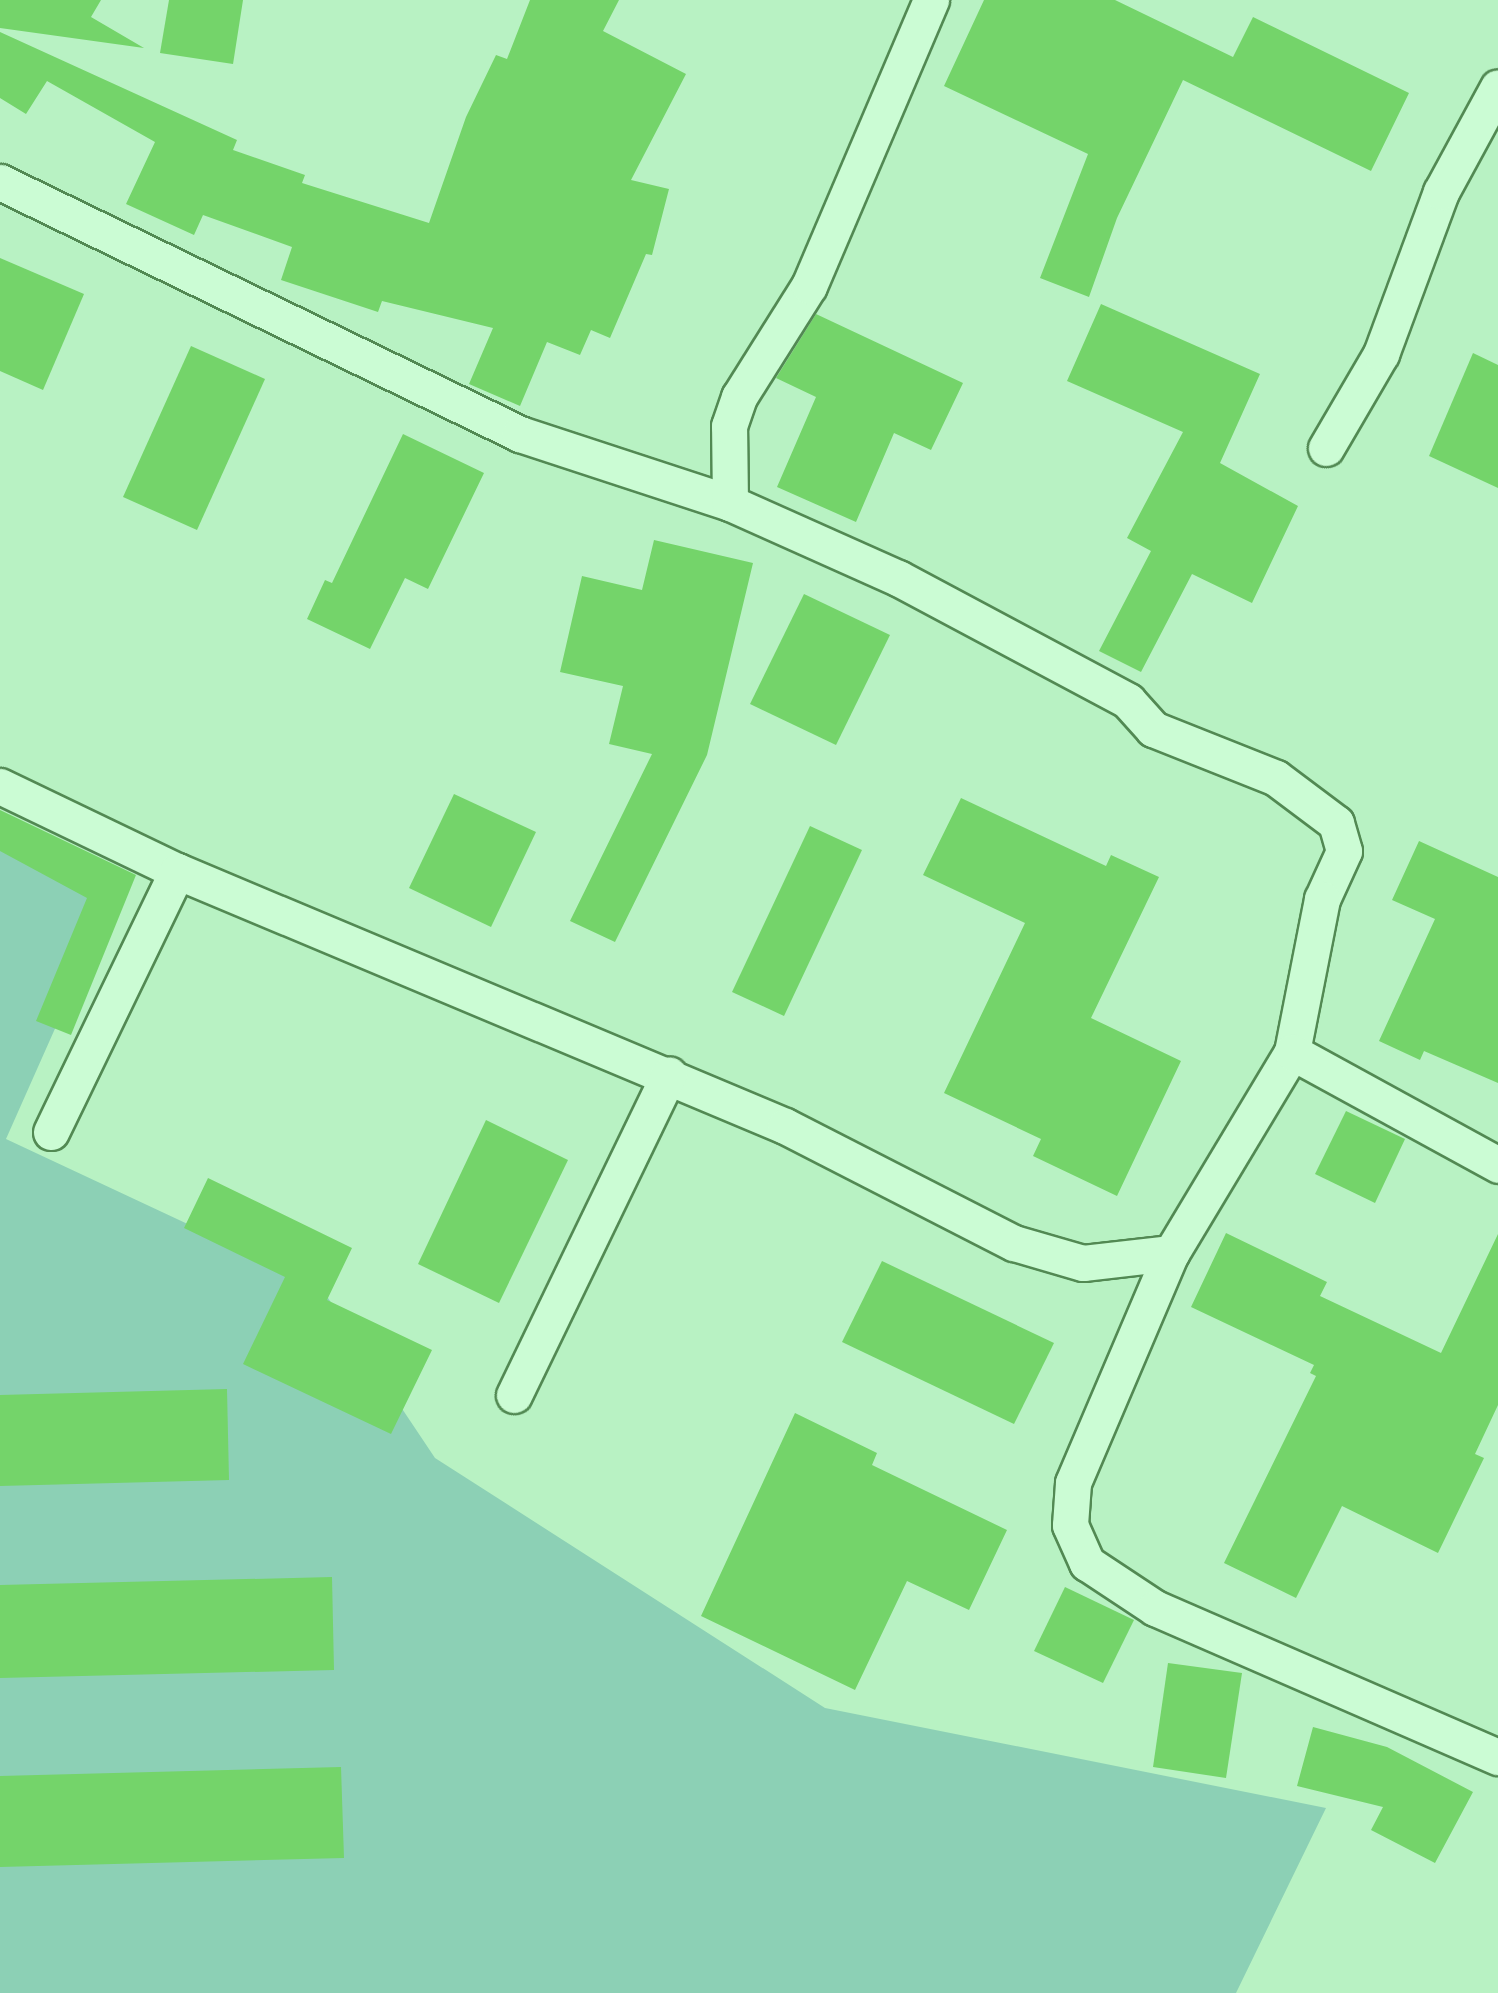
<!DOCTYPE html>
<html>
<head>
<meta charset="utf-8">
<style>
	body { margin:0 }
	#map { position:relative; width:1498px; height:1993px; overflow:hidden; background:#b8f2c3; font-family:"Zilla Slab",serif }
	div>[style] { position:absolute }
	.green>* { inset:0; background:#8cd0b5 }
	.building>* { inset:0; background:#74d46a }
	.roads { filter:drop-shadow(2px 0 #528953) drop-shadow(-2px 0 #528953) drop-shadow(0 2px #528953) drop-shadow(0 -2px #528953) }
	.street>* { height:35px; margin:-17.5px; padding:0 17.5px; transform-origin:17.5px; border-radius:17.5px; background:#cbfcd4 }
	span { translate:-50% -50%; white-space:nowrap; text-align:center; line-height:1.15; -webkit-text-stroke:8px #c8f8d1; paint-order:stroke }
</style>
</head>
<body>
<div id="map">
	<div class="green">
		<div style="clip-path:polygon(0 816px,121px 880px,6px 1139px,320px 1286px,435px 1458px,825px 1708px,1326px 1808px,1236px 1993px,0 1993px)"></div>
	</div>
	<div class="building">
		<div style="clip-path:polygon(0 0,101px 0,91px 17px,144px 48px,0 28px)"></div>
		<div style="clip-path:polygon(169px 0,243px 0,233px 64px,160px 53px)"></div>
		<div style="clip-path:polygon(530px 0,619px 0,603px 31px,686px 74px,631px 180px,669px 189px,652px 255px,646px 254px,610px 338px,591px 330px,580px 355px,547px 342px,520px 406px,469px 384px,493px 328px,382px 301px,378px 312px,281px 280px,292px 247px,203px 215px,194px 235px,126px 204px,155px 142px,47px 81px,26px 114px,0 98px,0 32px,237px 140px,233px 150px,305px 175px,302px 183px,429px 223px,466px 117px,496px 55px,507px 59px)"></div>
		<div style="clip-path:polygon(984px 0,1115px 0,1233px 57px,1253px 17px,1409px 93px,1371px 171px,1183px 80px,1117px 218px,1089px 297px,1040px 278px,1088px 154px,944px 86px)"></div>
		<div style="clip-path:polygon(0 258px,84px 294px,43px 390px,0 371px)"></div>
		<div style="clip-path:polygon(1101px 304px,1260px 374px,1220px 463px,1298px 506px,1252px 603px,1192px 574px,1141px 672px,1099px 651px,1151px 551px,1127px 538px,1183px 432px,1067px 381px)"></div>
		<div style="clip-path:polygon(816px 314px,963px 383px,931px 450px,894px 433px,856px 522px,777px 487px,816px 397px,776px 378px)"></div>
		<div style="clip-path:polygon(191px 346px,265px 379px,197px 530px,123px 497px)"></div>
		<div style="clip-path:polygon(1473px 353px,1498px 365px,1498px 488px,1429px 456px)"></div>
		<div style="clip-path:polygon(403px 434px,484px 473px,428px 589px,405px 578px,370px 649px,307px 619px,325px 580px,332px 583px)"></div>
		<div style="clip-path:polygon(654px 540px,753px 563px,707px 755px,615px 942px,570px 921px,652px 754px,609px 744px,623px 686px,560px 672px,582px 576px,642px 590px)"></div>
		<div style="clip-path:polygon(804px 594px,890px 635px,836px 745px,750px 704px)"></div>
		<div style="clip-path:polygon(454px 794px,536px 832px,491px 927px,409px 888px)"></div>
		<div style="clip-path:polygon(961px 798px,1106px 866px,1111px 855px,1159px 877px,1091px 1018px,1181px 1061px,1117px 1196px,1033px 1156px,1041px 1139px,944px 1093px,1025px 923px,923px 875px)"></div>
		<div style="clip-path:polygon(0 810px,136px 875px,71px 1035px,36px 1021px,87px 898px,0 851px)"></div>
		<div style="clip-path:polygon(810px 826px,862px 850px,784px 1016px,732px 992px)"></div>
		<div style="clip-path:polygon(1419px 841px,1498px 877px,1498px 1083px,1424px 1051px,1420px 1060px,1379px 1041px,1435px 919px,1392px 900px)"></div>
		<div style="clip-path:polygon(1346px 1111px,1405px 1139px,1375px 1203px,1315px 1174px)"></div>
		<div style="clip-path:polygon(486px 1120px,568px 1160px,499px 1303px,418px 1264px)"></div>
		<div style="clip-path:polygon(208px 1178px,352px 1248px,327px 1300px,432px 1350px,391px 1434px,243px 1364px,285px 1277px,184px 1228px)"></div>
		<div style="clip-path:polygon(1226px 1233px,1327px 1282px,1320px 1296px,1441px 1353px,1498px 1234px,1498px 1405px,1475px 1454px,1484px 1458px,1438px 1553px,1342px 1506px,1296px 1598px,1224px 1563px,1316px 1376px,1310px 1373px,1314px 1365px,1191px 1307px)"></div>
		<div style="clip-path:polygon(882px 1261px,1054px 1343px,1014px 1424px,842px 1342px)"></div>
		<div style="clip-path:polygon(227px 1389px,229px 1480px,0 1486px,0 1395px)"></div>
		<div style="clip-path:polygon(795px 1413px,877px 1453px,872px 1465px,1007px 1530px,969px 1610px,907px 1581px,855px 1690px,701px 1616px)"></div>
		<div style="clip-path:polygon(332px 1577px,334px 1670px,0 1678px,0 1585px)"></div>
		<div style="clip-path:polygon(1065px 1587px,1134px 1620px,1103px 1683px,1034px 1651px)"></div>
		<div style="clip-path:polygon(1168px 1663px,1242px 1673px,1226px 1778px,1153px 1767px)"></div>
		<div style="clip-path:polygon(1313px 1727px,1387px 1747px,1473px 1792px,1435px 1863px,1371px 1830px,1383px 1807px,1297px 1786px)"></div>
		<div style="clip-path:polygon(341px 1767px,344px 1858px,0 1867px,0 1776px)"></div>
	</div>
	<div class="roads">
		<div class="street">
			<div style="left:0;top:182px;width:578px;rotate:25.86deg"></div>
			<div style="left:520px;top:434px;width:221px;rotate:18.2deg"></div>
			<div style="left:730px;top:503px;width:184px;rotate:24.1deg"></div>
			<div style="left:898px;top:578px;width:261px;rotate:28.1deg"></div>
			<div style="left:1128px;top:701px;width:38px;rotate:48deg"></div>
			<div style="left:1153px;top:729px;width:132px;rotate:21.7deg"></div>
			<div style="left:1276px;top:778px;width:75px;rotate:36.9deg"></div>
			<div style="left:1336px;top:823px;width:29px;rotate:74deg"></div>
			<div style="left:1344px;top:851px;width:53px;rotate:114.6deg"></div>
			<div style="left:1322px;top:899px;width:156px;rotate:101.1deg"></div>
			<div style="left:1292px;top:1052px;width:235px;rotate:121deg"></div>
			<div style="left:1171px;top:1253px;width:250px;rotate:113.1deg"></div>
			<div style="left:1073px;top:1483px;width:42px;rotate:94.1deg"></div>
			<div style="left:1070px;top:1525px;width:42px;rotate:65.9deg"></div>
			<div style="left:1087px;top:1563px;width:82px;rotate:33.5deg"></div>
			<div style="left:1155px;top:1608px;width:374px;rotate:23.5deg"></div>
			<div style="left:1326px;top:448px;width:109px;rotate:-59.7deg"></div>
			<div style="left:1381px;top:354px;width:173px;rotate:-69.7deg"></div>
			<div style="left:1441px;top:192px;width:119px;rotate:-61.5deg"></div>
			<div style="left:730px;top:503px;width:77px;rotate:-90.7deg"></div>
			<div style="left:729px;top:426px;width:31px;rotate:-71deg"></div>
			<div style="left:739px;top:397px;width:131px;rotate:-57.8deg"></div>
			<div style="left:809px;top:286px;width:311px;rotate:-66.9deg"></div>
			<div style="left:0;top:786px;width:196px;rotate:25.7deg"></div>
			<div style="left:177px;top:871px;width:659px;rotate:22.75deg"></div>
			<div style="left:785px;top:1126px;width:257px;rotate:27.1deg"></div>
			<div style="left:1014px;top:1243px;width:72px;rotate:16.2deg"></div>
			<div style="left:1083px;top:1263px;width:89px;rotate:-6.5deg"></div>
			<div style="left:1292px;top:1052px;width:235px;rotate:28.7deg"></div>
			<div style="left:51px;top:1132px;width:290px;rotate:-64.2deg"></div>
			<div style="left:514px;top:1395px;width:356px;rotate:-64.2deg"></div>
		</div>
	</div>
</div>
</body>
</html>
